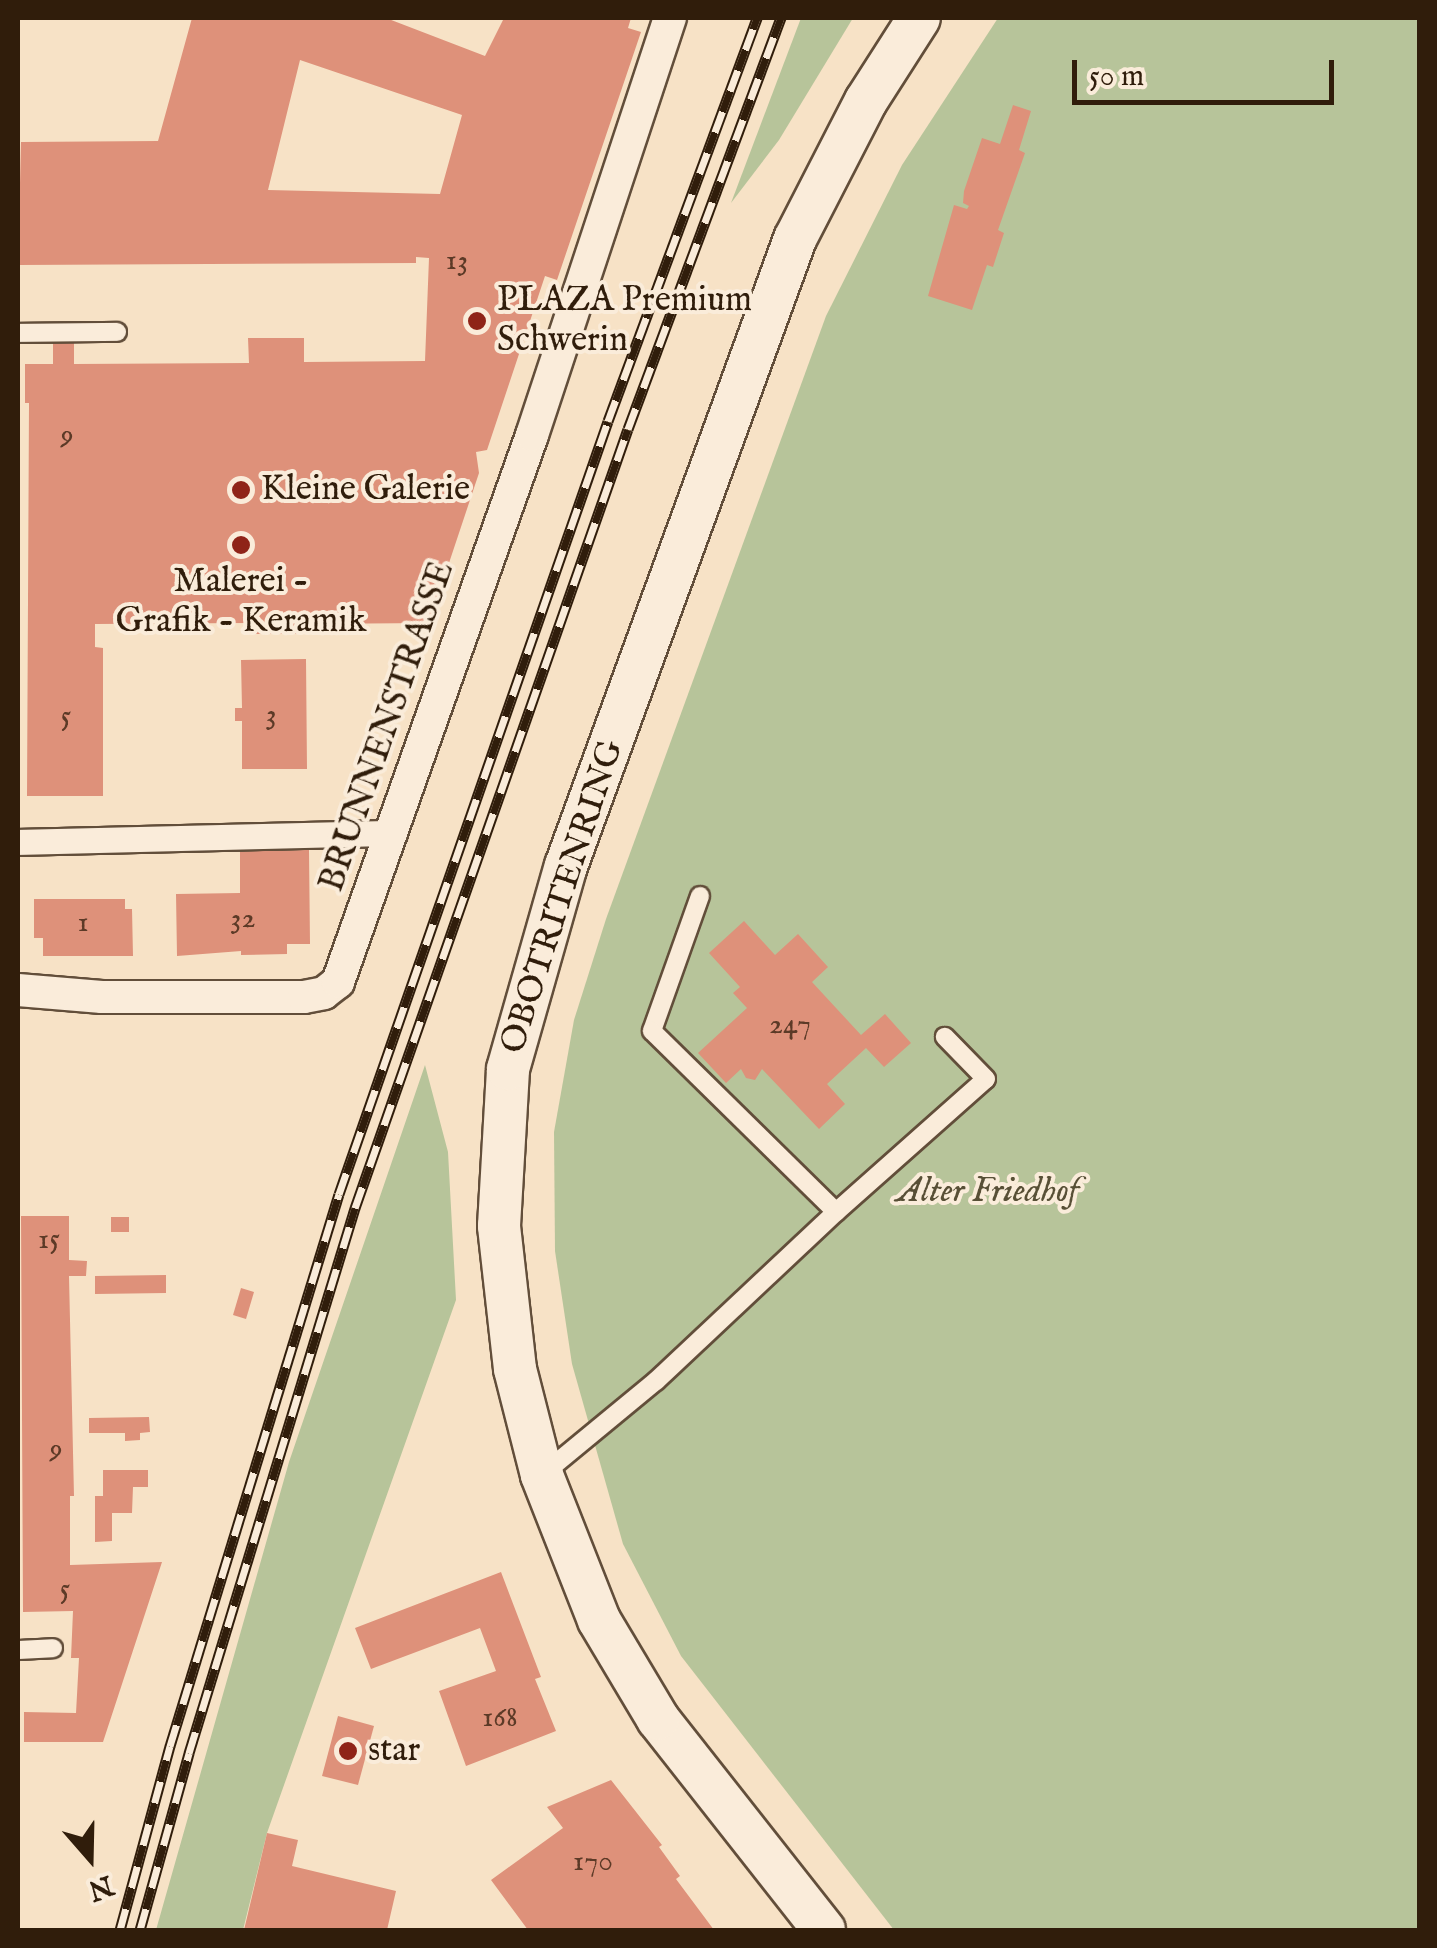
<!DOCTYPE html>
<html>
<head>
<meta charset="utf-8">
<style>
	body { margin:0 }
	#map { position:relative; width:1437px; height:1948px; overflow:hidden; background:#f7e2c6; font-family:"IM FELL English",serif }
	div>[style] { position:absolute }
	.green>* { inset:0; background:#b7c49a }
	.building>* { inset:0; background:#de917a }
	.roads { filter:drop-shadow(2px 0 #624e3a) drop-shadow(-2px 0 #624e3a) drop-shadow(0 2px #624e3a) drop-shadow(0 -2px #624e3a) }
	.service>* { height:18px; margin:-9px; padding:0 9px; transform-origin:9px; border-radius:9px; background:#faecda }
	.pedestrian>* { height:25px; margin:-12.5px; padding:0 12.5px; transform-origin:12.5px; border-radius:12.5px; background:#faecda }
	.minor>* { height:32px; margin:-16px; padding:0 16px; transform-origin:16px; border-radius:16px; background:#faecda }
	.tertiary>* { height:42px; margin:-21px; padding:0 21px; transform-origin:21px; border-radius:21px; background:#faecda }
	.rail>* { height:11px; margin-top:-5.5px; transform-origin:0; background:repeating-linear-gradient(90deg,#faecda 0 22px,#301d0b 0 44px); box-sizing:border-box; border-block:2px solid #301d0b }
	.dots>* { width:28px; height:28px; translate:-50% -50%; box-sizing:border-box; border:5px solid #faecda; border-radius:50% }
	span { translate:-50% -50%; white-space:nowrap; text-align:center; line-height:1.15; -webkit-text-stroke:8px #faecda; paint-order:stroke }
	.number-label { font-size:30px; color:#5c3a27 }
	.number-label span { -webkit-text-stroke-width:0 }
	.poi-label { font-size:35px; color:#301d0b }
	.left { translate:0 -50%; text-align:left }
	.street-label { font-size:35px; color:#301d0b }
	.park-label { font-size:35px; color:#584f36; font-style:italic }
	.frame { position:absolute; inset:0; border:20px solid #301d0b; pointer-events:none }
	.north { position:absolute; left:40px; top:1808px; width:100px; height:100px; -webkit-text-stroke:8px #faecda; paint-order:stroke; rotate:160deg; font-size:28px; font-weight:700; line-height:40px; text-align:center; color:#301d0b }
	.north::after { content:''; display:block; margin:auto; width:35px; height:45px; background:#301d0b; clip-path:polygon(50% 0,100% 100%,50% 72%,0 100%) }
	.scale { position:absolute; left:1072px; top:60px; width:262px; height:45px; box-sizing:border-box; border:5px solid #301d0b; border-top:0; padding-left:12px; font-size:30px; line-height:35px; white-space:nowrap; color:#301d0b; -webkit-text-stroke:8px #faecda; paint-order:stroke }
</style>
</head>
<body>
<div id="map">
	<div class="green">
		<div style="clip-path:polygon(801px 18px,853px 18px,779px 140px,731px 203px)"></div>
		<div style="clip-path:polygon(998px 18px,1419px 18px,1419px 1930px,894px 1930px,681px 1656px,623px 1544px,572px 1364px,555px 1251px,554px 1132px,574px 1020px,606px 919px,826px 316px,902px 165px)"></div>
		<div style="clip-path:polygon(425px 1065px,448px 1152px,456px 1300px,267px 1833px,243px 1930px,156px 1930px,289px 1462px)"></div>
	</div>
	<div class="building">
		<div style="clip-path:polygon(evenodd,192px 18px,386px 18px,485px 56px,504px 18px,631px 18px,628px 28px,641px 32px,557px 280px,545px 276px,487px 450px,476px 452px,479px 473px,429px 623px,304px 624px,304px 634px,248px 634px,248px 623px,95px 624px,95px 647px,103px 648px,103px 796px,27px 796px,29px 403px,25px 403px,25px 364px,53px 364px,53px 338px,74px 338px,74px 364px,249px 363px,248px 338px,304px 338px,304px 362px,425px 361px,429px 258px,416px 257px,416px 263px,18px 265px,21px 142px,158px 141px,192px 18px,300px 60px,462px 115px,440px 194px,268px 190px,300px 60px)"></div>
		<div style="clip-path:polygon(1013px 105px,1031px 111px,1019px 150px,1025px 153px,998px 230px,1004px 233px,993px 267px,987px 265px,972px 310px,928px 296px,954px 205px,967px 209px,969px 206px,963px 203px,964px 191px,982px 138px,1000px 144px)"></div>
		<div style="clip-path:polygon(306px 659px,307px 769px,242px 769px,242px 721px,235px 721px,235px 708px,242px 708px,241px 660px)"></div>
		<div style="clip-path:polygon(309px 850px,310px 944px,287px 944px,287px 954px,241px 955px,241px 951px,177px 956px,176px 894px,240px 893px,240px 851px)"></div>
		<div style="clip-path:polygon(34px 899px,125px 899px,125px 909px,132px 909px,133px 956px,43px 956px,43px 938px,34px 938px)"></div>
		<div style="clip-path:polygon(744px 921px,775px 955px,798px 934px,828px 967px,812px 982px,861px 1035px,885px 1014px,911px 1043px,884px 1067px,866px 1048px,827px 1084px,845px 1104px,819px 1129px,762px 1069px,755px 1080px,746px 1078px,741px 1069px,726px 1083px,698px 1053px,747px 1008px,733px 993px,740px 987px,709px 953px)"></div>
		<div style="clip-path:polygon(21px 1216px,69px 1216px,69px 1260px,87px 1261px,86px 1276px,69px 1276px,74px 1496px,70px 1496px,70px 1565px,162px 1562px,103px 1742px,24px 1742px,24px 1712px,76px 1713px,79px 1658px,71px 1658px,73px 1611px,23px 1612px)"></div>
		<div style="clip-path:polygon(111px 1217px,129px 1217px,129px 1232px,111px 1232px)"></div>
		<div style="clip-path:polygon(166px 1275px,166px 1293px,95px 1294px,95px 1276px)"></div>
		<div style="clip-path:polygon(241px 1288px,254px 1292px,246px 1319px,233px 1315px)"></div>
		<div style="clip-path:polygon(149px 1417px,150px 1432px,140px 1433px,140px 1440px,125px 1441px,125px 1433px,89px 1433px,89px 1418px)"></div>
		<div style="clip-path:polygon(103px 1470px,148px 1470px,148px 1487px,133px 1487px,132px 1513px,112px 1513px,112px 1541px,95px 1542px,95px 1496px,103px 1496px)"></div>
		<div style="clip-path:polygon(501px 1572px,541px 1677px,535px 1679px,556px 1731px,466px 1766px,439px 1691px,496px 1671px,480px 1628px,371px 1669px,355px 1628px)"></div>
		<div style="clip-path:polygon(338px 1716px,374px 1726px,358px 1785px,322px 1776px)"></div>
		<div style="clip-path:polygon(611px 1780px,662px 1845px,659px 1847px,680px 1876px,676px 1879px,714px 1930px,528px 1930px,491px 1880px,563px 1828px,547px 1807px)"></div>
		<div style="clip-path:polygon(267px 1833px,298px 1840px,292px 1866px,396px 1891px,387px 1930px,244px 1930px)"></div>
	</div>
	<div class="roads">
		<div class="service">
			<div style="left:18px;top:333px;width:99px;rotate:-0.6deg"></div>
			<div style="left:700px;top:896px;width:143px;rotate:109.6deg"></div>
			<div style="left:652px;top:1031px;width:258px;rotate:44.5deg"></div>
			<div style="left:543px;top:1474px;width:146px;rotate:-39.5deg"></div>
			<div style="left:656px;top:1381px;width:247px;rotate:-43.2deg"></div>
			<div style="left:836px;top:1212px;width:200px;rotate:-41.6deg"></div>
			<div style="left:986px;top:1079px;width:59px;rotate:-134.3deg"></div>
			<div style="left:18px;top:1650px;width:35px;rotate:-3deg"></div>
		</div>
		<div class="pedestrian">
			<div style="left:18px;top:842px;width:376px;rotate:-1.4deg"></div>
		</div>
		<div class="minor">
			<div style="left:18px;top:990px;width:84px;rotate:4.8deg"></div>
			<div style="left:102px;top:997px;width:202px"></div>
			<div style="left:304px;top:997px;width:20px;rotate:-11deg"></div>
			<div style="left:324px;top:993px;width:18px;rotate:-38deg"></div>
			<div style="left:338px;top:982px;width:580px;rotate:-70.47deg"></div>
			<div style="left:532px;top:435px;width:439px;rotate:-71.7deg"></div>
		</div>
		<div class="tertiary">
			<div style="left:824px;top:1930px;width:268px;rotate:-128.2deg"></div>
			<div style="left:658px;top:1719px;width:115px;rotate:-120.8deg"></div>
			<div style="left:599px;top:1620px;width:156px;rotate:-111.5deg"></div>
			<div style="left:542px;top:1475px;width:109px;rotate:-104.3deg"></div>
			<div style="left:515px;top:1369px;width:144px;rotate:-96.4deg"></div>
			<div style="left:499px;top:1226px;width:157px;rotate:-86.7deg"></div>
			<div style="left:508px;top:1069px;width:211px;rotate:-74.1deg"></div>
			<div style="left:566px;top:866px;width:668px;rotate:-69.94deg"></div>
			<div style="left:795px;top:239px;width:155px;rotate:-62.8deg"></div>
			<div style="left:866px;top:101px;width:98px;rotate:-57.4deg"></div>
		</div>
	</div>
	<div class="rail">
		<div style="left:120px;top:1930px;width:191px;rotate:-74.8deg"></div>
		<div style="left:170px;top:1746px;width:577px;rotate:-72.98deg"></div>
		<div style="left:339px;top:1194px;width:818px;rotate:-70.81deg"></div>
		<div style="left:608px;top:421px;width:430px;rotate:-69.7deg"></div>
		<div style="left:140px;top:1930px;width:184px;rotate:-74.5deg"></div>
		<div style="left:189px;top:1753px;width:570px;rotate:-73.06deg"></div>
		<div style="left:355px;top:1208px;width:825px;rotate:-70.69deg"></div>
		<div style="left:628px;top:429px;width:439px;rotate:-69.6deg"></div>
	</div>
	<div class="dots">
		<div style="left:477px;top:321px;background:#8f2418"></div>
		<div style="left:241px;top:490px;background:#8f2418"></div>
		<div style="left:241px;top:545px;background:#8f2418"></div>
		<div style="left:348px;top:1751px;background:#8f2418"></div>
	</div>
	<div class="number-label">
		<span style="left:457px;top:261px">13</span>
		<span style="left:67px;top:436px">9</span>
		<span style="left:271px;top:715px">3</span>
		<span style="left:66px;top:717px">5</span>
		<span style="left:243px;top:919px">32</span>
		<span style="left:83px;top:923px">1</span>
		<span style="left:790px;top:1025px">247</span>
		<span style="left:49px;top:1240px">15</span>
		<span style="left:56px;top:1450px">9</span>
		<span style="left:65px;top:1590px">5</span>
		<span style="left:500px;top:1718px">168</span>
		<span style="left:593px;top:1862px">170</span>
	</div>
	<div class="poi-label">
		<span class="left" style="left:497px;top:321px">PLAZA Premium<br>Schwerin</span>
		<span class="left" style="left:261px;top:490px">Kleine Galerie</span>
		<span style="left:241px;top:602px">Malerei -<br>Grafik - Keramik</span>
		<span class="left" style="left:368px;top:1751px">star</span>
	</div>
	<div class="street-label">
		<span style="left:388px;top:727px;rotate:-71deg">BRUNNENSTRASSE</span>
		<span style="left:563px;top:897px;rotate:-72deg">OBOTRITENRING</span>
	</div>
	<div class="park-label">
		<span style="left:988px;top:1192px">Alter Friedhof</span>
	</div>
	<div class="frame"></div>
	<div class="north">N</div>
	<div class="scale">50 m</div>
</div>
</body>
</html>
